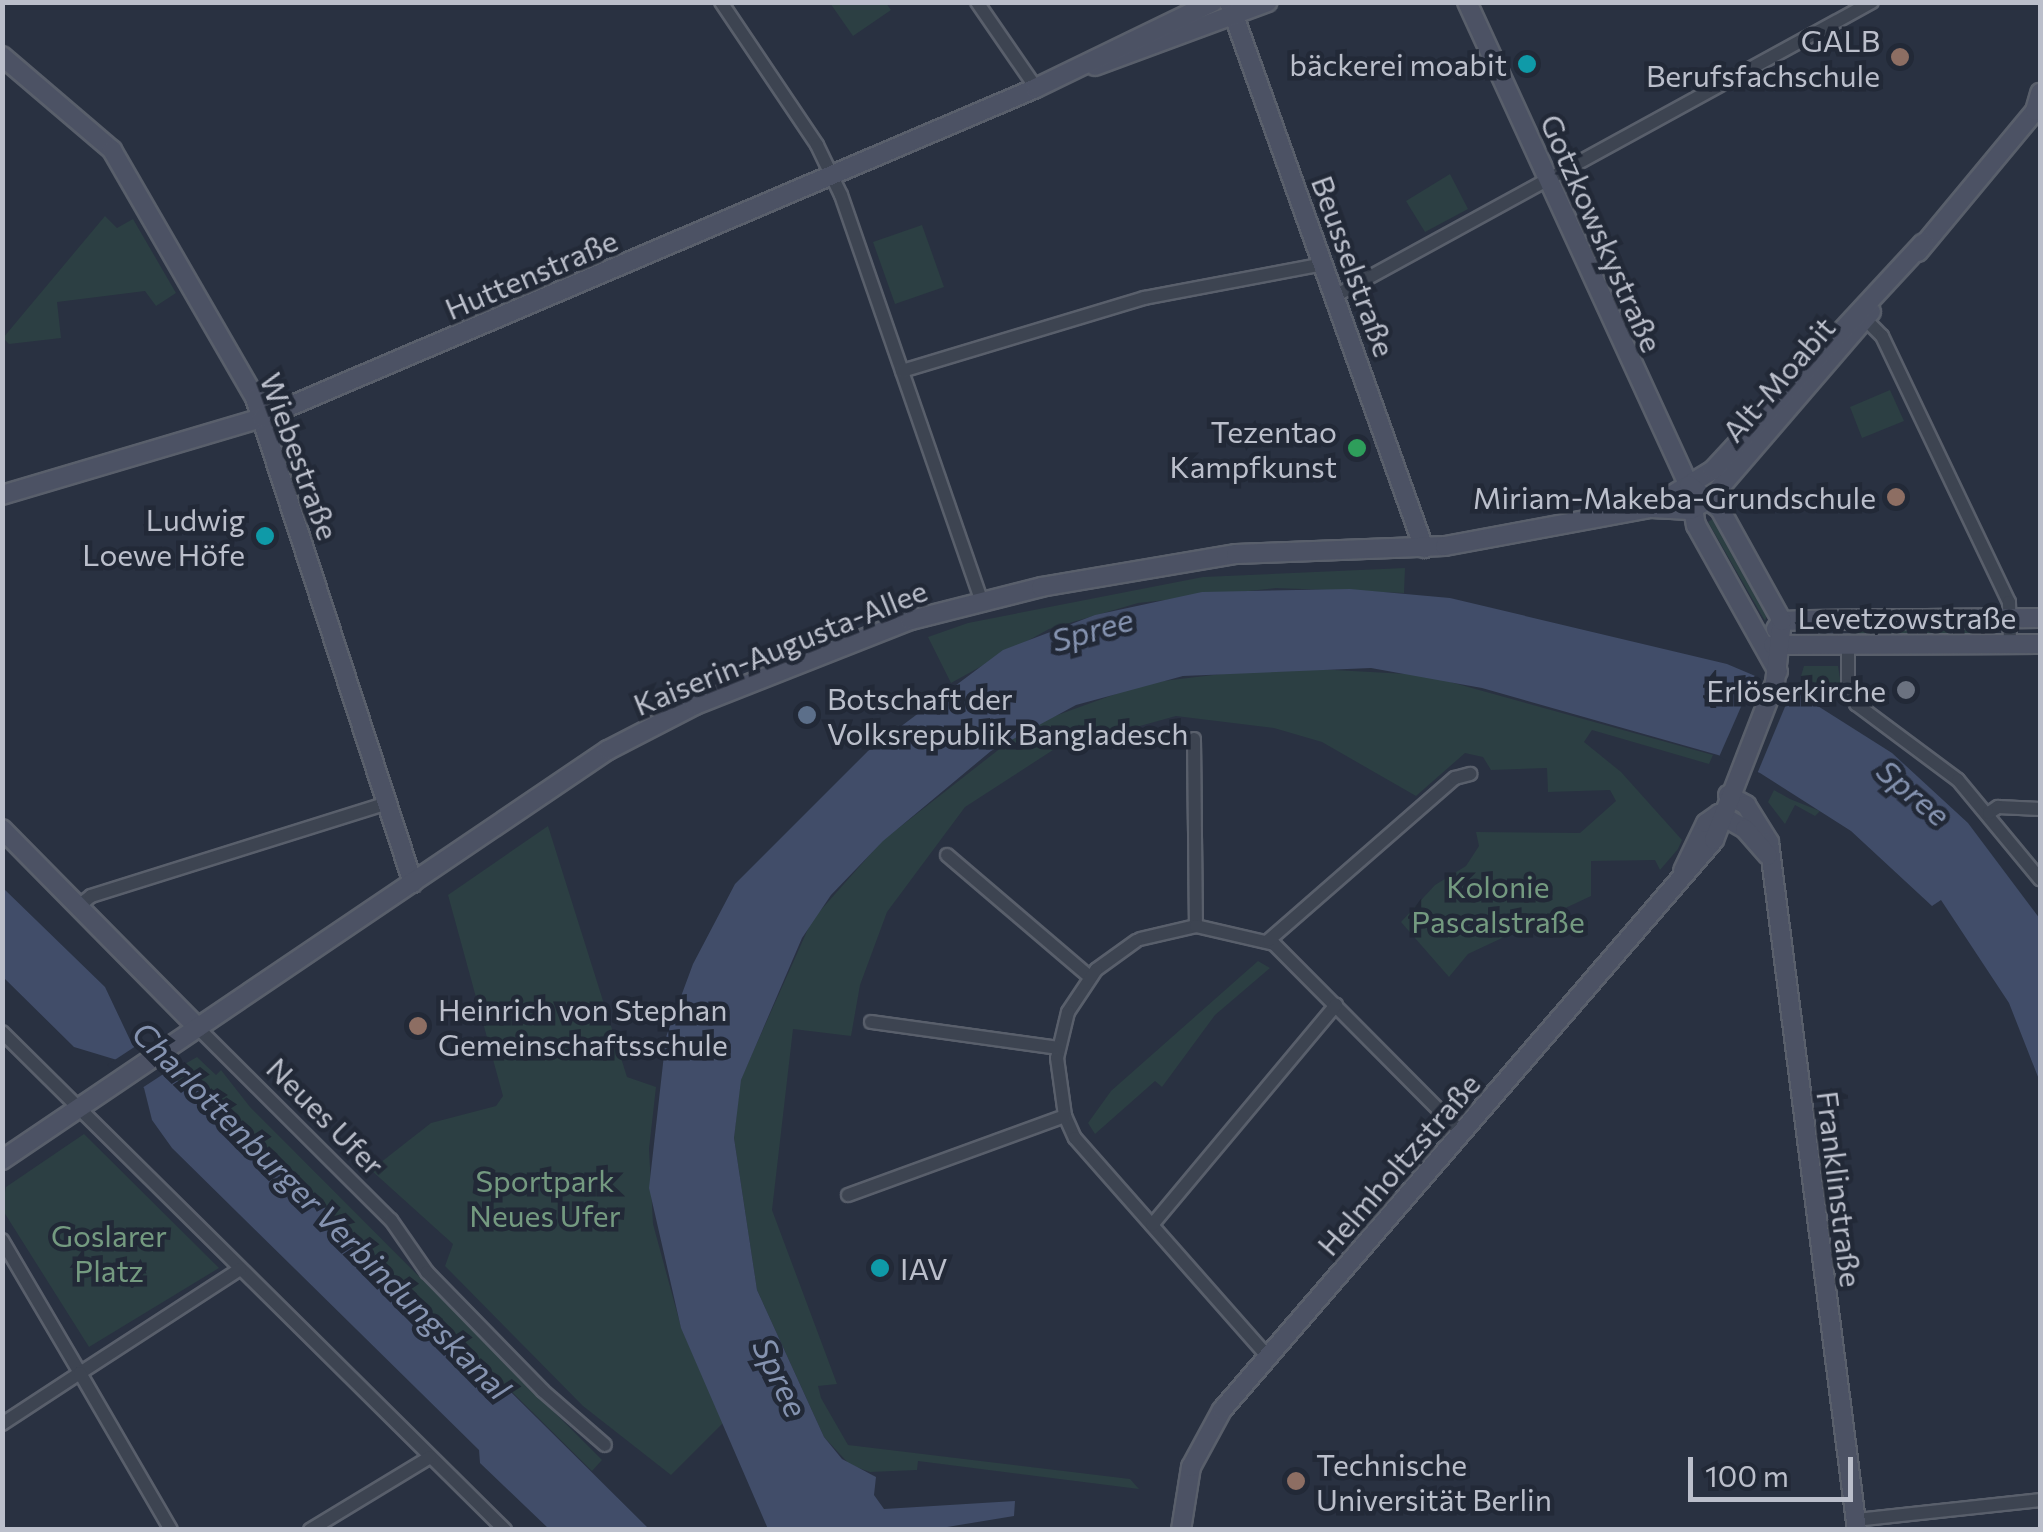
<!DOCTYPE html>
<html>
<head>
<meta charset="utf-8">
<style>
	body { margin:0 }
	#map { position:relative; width:2043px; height:1532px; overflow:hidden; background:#293141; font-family:Commissioner,sans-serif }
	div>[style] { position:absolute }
	.green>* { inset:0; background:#2c3f43 }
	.water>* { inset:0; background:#414d69 }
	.pier>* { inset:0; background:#293141 }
	.roads { filter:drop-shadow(2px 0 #595f6b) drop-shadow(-2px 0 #595f6b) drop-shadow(0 2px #595f6b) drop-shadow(0 -2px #595f6b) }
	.street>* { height:12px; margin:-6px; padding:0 6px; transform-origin:6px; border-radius:6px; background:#3d4451 }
	.secondary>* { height:18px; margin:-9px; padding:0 9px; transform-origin:9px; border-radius:9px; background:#4c5264 }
	.dots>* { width:28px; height:28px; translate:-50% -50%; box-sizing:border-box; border:5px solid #222937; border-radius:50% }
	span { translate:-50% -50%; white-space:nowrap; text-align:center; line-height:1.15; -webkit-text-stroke:9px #222937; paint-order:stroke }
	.poi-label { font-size:30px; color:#bbbfcb }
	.right { translate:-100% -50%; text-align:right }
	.left { translate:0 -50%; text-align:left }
	.street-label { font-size:30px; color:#bbbfcb }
	.park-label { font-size:30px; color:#749a80 }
	.water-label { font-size:32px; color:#8593b0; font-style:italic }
	.frame { position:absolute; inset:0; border:5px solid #bbbfcb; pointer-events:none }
	.scale { position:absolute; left:1688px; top:1457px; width:165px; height:45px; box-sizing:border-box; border:5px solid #bbbfcb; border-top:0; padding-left:12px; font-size:30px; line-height:35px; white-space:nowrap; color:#bbbfcb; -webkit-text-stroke:8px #222937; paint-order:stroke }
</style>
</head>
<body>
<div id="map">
	<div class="green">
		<div style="clip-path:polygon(830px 3px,886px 3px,891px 10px,853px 36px)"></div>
		<div style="clip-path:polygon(1450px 174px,1468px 209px,1425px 232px,1406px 201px)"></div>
		<div style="clip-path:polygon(105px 216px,117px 228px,133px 219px,176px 293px,156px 306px,145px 291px,57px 302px,61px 338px,9px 344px,3px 338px)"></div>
		<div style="clip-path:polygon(922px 225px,944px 287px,895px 304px,873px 242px)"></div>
		<div style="clip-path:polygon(1890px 390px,1904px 421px,1862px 438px,1850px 407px)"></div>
		<div style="clip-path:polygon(1716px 517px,1768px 612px,1765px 621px,1708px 522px)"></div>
		<div style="clip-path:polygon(1405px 568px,1404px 593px,1276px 588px,1138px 603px,1049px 629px,951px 683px,928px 637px,968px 623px,1203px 577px)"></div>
		<div style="clip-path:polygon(1989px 625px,1989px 639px,1854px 637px,1854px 628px)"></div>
		<div style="clip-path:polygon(1804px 666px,1838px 666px,1843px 697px,1801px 676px)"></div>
		<div style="clip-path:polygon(1280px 667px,1425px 675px,1713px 755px,1709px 764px,1592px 730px,1584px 742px,1621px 772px,1682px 840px,1678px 849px,1660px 870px,1655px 860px,1591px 861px,1591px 896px,1468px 954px,1449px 977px,1401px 922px,1435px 885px,1466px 866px,1479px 846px,1476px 832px,1580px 833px,1616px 801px,1610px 790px,1548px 792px,1547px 768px,1491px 770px,1483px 757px,1465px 753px,1416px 796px,1322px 742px,1274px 728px,1176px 716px,1053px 750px,965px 807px,887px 912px,860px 985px,851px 1036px,793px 1029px,772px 1210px,837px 1384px,818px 1386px,821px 1398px,848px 1445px,1130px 1479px,1139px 1489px,918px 1461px,917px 1470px,870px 1472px,850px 1465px,824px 1437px,757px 1290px,734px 1138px,740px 1081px,812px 920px,882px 841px,1030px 725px,1146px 683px)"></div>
		<div style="clip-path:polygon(1774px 790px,1790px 799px,1820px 811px,1815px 816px,1795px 805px,1785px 824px,1768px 802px)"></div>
		<div style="clip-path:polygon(548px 826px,627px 1077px,656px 1087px,649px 1149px,653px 1224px,681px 1327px,723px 1423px,671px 1475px,583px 1406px,445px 1266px,453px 1244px,371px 1170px,431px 1123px,496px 1106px,503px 1096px,448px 895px)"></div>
		<div style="clip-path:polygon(1258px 961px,1270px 968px,1215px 1015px,1162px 1087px,1155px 1081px,1095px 1134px,1088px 1123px,1111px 1091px)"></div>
		<div style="clip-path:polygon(197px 1057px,216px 1075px,221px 1070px,250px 1107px,602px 1460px,592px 1471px,210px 1094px,164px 1076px)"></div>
		<div style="clip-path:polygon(84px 1134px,219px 1268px,89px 1347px,2px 1209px,6px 1187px)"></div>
	</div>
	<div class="water">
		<div style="clip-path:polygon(1350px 589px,1450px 598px,1727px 664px,1802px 696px,1892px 753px,1968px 823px,2040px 919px,2040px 1082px,2009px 1003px,1941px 900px,1932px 906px,1851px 831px,1760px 773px,1718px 755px,1482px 688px,1371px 668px,1183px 676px,1076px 705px,991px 751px,883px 841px,831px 895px,802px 938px,741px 1080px,734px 1138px,757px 1290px,824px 1437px,842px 1459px,876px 1477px,874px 1495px,884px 1509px,1015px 1501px,1014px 1516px,935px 1529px,768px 1529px,681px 1328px,649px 1188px,666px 1037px,693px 964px,735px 884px,868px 751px,1003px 650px,1095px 615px,1202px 592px)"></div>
		<div style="clip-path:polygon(2px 887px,105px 987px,132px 1044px,164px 1075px,210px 1094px,649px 1529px,549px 1529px,480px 1463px,479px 1450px,172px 1148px,152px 1120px,144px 1088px,117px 1060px,74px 1047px,3px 977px)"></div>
	</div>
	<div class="pier">
		<div style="clip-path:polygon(1755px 675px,1792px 690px,1757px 774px,1719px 757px)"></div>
		<div style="clip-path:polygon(139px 1044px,168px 1071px,139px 1090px,107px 1065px)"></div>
	</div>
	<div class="roads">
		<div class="street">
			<div style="left:721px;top:2px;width:172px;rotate:56.1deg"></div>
			<div style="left:817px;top:145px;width:55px;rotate:64.4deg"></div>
			<div style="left:841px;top:195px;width:428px;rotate:70.9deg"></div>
			<div style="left:977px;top:2px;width:104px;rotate:55.5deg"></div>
			<div style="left:1335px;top:296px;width:612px;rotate:-28.7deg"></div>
			<div style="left:1865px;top:319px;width:24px;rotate:45deg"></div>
			<div style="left:1882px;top:336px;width:295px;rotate:64.5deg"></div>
			<div style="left:2009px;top:602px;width:42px;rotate:88.6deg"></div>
			<div style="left:902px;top:371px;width:253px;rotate:-16.8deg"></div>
			<div style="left:1144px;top:298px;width:183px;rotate:-10.7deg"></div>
			<div style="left:1848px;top:645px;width:40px;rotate:90deg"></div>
			<div style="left:1848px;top:685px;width:21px;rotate:67deg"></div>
			<div style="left:1856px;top:704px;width:127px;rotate:36.7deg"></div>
			<div style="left:1958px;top:780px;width:129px;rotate:50.4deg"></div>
			<div style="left:1194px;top:739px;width:187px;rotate:89.4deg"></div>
			<div style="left:1989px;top:813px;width:11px;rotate:-34deg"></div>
			<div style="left:1998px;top:807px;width:42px;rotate:2.7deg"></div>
			<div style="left:947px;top:855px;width:188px;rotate:40.5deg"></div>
			<div style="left:80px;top:905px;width:14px;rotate:-39deg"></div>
			<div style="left:91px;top:896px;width:310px;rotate:-17.4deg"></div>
			<div style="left:1140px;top:939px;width:57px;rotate:-13.1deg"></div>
			<div style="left:1196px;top:926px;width:80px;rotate:13deg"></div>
			<div style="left:1274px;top:944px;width:265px;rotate:45.2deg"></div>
			<div style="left:1269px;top:940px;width:247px;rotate:-41.1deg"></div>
			<div style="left:1455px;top:778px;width:16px;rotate:-15deg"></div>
			<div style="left:1136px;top:941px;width:49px;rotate:144.1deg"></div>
			<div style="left:1096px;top:970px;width:50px;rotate:123.7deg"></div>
			<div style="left:1068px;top:1012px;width:47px;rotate:103.4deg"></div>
			<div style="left:1057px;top:1058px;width:59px;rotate:82.1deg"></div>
			<div style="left:1065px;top:1116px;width:24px;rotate:66deg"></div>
			<div style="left:1075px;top:1138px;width:290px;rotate:48.6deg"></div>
			<div style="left:871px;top:1022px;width:189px;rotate:7.9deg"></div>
			<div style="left:198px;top:1028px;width:272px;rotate:44.9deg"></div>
			<div style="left:391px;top:1220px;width:63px;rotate:55.3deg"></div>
			<div style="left:427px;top:1272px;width:166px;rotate:45.7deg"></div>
			<div style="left:543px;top:1391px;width:82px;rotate:41.1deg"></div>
			<div style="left:2px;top:1032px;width:708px;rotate:44.71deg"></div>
			<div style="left:848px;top:1195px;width:231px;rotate:-20deg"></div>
			<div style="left:1152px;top:1225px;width:287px;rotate:-50.1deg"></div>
			<div style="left:2px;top:1240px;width:154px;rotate:59.6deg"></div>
			<div style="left:80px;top:1373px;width:191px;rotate:-33deg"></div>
			<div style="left:2px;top:1424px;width:93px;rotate:-33.2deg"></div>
			<div style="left:80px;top:1373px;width:181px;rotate:59.9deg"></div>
			<div style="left:1856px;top:1520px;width:185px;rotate:-6.2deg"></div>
			<div style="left:310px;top:1530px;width:140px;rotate:-31.3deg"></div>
		</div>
		<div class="secondary">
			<div style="left:1229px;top:2px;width:580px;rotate:70.35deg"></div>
			<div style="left:1467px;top:2px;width:532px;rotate:65.36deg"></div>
			<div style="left:1689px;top:486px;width:40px;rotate:80deg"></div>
			<div style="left:1696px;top:525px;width:168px;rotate:60.8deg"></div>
			<div style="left:2px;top:56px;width:145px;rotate:40.5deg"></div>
			<div style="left:112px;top:150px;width:286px;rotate:60deg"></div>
			<div style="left:255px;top:398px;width:510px;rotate:71.96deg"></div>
			<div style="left:1095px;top:66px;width:184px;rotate:-20.3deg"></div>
			<div style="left:1918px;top:252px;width:183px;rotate:-50.3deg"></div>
			<div style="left:2035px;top:111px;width:19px;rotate:-74deg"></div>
			<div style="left:2px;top:495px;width:271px;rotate:-16.5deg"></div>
			<div style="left:262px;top:418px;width:841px;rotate:-23.09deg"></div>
			<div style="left:1036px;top:88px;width:197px;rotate:-25.9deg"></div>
			<div style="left:1651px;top:508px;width:39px;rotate:3deg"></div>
			<div style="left:1690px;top:510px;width:23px;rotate:-29deg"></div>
			<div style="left:1710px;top:499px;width:247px;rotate:-49.3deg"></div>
			<div style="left:1776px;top:629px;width:10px;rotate:-53deg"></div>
			<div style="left:1782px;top:621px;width:27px;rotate:-2deg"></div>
			<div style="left:1809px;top:620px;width:231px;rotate:-0.5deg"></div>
			<div style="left:1773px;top:645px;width:267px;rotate:-0.2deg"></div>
			<div style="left:1728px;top:795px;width:21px;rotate:29deg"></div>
			<div style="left:1746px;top:805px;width:44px;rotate:58.1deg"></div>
			<div style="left:1769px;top:842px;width:694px;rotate:82.71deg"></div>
			<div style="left:1719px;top:814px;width:30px;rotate:30deg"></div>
			<div style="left:1745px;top:829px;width:35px;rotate:49deg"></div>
			<div style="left:2px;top:829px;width:279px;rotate:45.4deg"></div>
			<div style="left:1683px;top:871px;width:53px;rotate:-64.4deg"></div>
			<div style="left:1706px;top:823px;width:16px;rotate:-35deg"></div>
			<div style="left:2px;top:1160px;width:732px;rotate:-34.08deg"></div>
			<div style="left:608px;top:750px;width:98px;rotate:-27.3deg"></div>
			<div style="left:695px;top:705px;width:232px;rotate:-21.5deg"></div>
			<div style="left:911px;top:620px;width:134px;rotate:-14.2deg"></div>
			<div style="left:1041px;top:587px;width:198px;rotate:-9.6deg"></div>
			<div style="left:1236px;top:554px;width:209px;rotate:-2.2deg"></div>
			<div style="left:1445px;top:546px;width:209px;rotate:-10.5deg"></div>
			<div style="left:1651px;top:508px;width:73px;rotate:-31.5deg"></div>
			<div style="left:1713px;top:470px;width:309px;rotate:-47.2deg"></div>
			<div style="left:1181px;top:1530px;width:64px;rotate:-81deg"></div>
			<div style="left:1191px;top:1467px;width:65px;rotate:-61.5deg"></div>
			<div style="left:1222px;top:1410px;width:753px;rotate:-49.2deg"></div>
			<div style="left:1714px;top:840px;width:168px;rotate:-68.8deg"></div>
			<div style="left:1775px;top:683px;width:62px;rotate:-83.6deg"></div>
			<div style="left:1782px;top:621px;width:128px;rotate:-119deg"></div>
			<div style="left:1720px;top:509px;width:39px;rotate:-143deg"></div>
		</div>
	</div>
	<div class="dots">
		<div style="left:1900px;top:57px;background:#8d6e63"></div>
		<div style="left:1527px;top:64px;background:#0f9aa8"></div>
		<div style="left:1357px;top:448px;background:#2e9e5b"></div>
		<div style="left:1896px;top:497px;background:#8d6e63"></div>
		<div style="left:265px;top:536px;background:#0f9aa8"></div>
		<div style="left:1906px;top:690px;background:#6b7280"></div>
		<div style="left:807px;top:715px;background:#5c6f8a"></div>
		<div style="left:418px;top:1026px;background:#8d6e63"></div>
		<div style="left:880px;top:1268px;background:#0f9aa8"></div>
		<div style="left:1296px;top:1481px;background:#8d6e63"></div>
	</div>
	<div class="poi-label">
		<span class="right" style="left:1880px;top:57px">GALB<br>Berufsfachschule</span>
		<span class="right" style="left:1507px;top:64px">bäckerei moabit</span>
		<span class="right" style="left:1337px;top:448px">Tezentao<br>Kampfkunst</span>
		<span class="right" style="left:1876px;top:497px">Miriam-Makeba-Grundschule</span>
		<span class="right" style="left:245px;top:536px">Ludwig<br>Loewe Höfe</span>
		<span class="right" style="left:1886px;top:690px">Erlöserkirche</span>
		<span class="left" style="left:827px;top:715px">Botschaft der<br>Volksrepublik Bangladesch</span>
		<span class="left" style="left:438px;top:1026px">Heinrich von Stephan<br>Gemeinschaftsschule</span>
		<span class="left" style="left:900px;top:1268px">IAV</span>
		<span class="left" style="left:1316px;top:1481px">Technische<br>Universität Berlin</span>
	</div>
	<div class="street-label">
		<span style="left:1602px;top:233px;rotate:66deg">Gotzkowskystraße</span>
		<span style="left:1354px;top:266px;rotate:70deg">Beusselstraße</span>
		<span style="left:531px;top:274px;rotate:-23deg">Huttenstraße</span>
		<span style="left:1778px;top:379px;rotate:-49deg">Alt-Moabit</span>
		<span style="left:300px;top:456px;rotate:70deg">Wiebestraße</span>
		<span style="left:1907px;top:617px">Levetzowstraße</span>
		<span style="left:780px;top:647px;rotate:-22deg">Kaiserin-Augusta-Allee</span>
		<span style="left:326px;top:1116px;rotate:45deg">Neues Ufer</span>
		<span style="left:1398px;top:1164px;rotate:-49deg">Helmholtzstraße</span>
		<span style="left:1840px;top:1189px;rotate:83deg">Franklinstraße</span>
	</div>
	<div class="park-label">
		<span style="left:1498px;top:903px">Kolonie<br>Pascalstraße</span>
		<span style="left:545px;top:1197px">Sportpark<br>Neues Ufer</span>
		<span style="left:109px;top:1252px">Goslarer<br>Platz</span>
	</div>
	<div class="water-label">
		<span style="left:1092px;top:629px;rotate:-16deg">Spree</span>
		<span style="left:1914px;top:792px;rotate:40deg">Spree</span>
		<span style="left:322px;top:1210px;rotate:45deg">Charlottenburger Verbindungskanal</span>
		<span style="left:781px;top:1377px;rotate:64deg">Spree</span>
	</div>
	<div class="frame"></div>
	<div class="scale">100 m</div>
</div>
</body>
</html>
